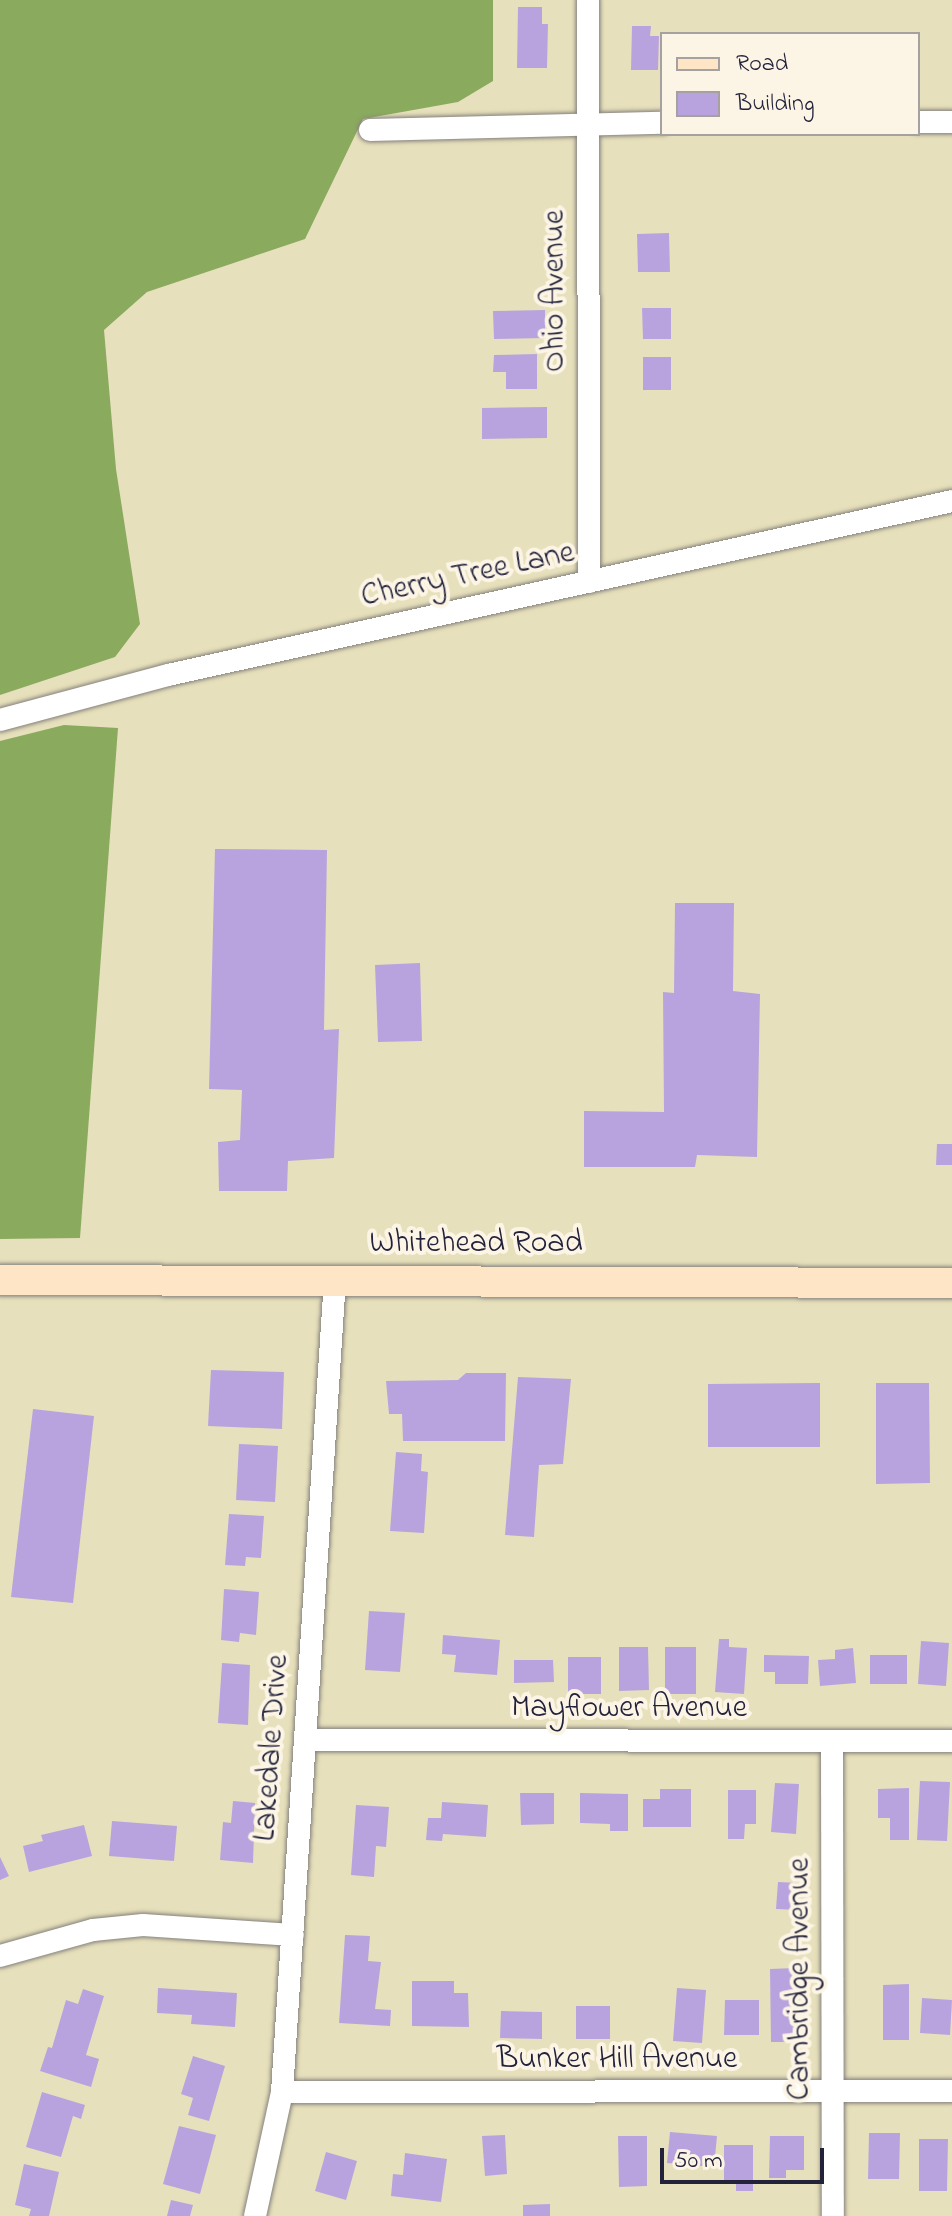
<!DOCTYPE html>
<html>
<head>
<meta charset="utf-8">
<style>
  body { margin:0 }
  #map { position:relative; width:952px; height:2216px; overflow:hidden; background:#e7e0bc; font-family:"Indie Flower",sans-serif }
  div>[style] { position:absolute }
  [style*='--x'] { left:calc(var(--x)*1px); top:calc(var(--y)*1px); width:calc(var(--w)*1px); rotate:calc(var(--a)*1deg) }
  .forest>* { inset:0; background:#8aaa5e }
  .building>* { inset:0; background:#b9a3de }
  .roads { filter:drop-shadow(0 0 2px #84817c) drop-shadow(0 0 2px #84817c) }
  .street>* { height:22px; margin:-11px; padding:0 11px; transform-origin:11px; border-radius:11px; background:#fff }
  .secondary>* { height:30px; margin:-15px; padding:0 15px; transform-origin:15px; border-radius:15px; background:#fde5c5 }
  span { translate:-50% -50%; white-space:nowrap; text-align:center; line-height:1.15; -webkit-text-stroke:8px #fcf5e5; paint-order:stroke }
  .street-label { font-size:32px; color:#22223b }
  .legend { position:absolute; left:660px; top:32px; width:260px; height:104px; box-sizing:border-box; background:#fcf5e5; border:2px solid #a5a1a1; margin:0; padding:10px 14px; list-style:none; font-size:24px; color:#22223b }
  .legend li { display:flex; align-items:center; gap:16px; height:40px }
  .legend b { width:40px; border:2px solid #a5a1a1 }
  .scale { position:absolute; left:660px; top:2148px; width:164px; height:36px; box-sizing:border-box; border:4px solid #22223b; border-top:0; padding-left:10px; font-size:24px; line-height:28px; white-space:nowrap; color:#22223b; -webkit-text-stroke:6px #fcf5e5; paint-order:stroke }
</style>
</head>
<body>
<div id="map">
  <div class="forest">
    <i style="clip-path:polygon(0 0,493px 0,493px 81px,458px 102px,363px 119px,305px 239px,147px 292px,104px 330px,116px 469px,140px 624px,115px 657px,0 695px)"></i>
    <i style="clip-path:polygon(64px 725px,118px 728px,80px 1238px,0 1239px,0 741px)"></i>
  </div>
  <div class="building">
    <i style="clip-path:polygon(518px 7px,542px 7px,542px 24px,548px 24px,547px 68px,517px 68px)"></i>
    <i style="clip-path:polygon(632px 26px,651px 26px,650px 36px,659px 36px,658px 70px,631px 70px)"></i>
    <i style="clip-path:polygon(669px 233px,670px 272px,638px 272px,637px 234px)"></i>
    <i style="clip-path:polygon(642px 308px,671px 308px,671px 339px,643px 339px)"></i>
    <i style="clip-path:polygon(545px 310px,545px 338px,494px 339px,493px 311px)"></i>
    <i style="clip-path:polygon(537px 354px,537px 389px,506px 389px,506px 372px,493px 372px,494px 355px)"></i>
    <i style="clip-path:polygon(643px 357px,671px 357px,671px 390px,643px 390px)"></i>
    <i style="clip-path:polygon(547px 407px,547px 438px,482px 439px,482px 408px)"></i>
    <i style="clip-path:polygon(215px 849px,327px 850px,324px 1030px,339px 1029px,334px 1158px,288px 1161px,287px 1191px,219px 1191px,218px 1142px,240px 1140px,242px 1090px,209px 1089px)"></i>
    <i style="clip-path:polygon(675px 903px,734px 903px,733px 991px,760px 994px,757px 1157px,697px 1155px,695px 1167px,584px 1167px,584px 1111px,664px 1112px,663px 992px,674px 993px)"></i>
    <i style="clip-path:polygon(420px 963px,422px 1041px,378px 1042px,375px 965px)"></i>
    <i style="clip-path:polygon(937px 1144px,952px 1144px,952px 1165px,936px 1165px)"></i>
    <i style="clip-path:polygon(211px 1370px,284px 1372px,282px 1429px,208px 1426px)"></i>
    <i style="clip-path:polygon(466px 1373px,506px 1373px,505px 1441px,403px 1441px,402px 1414px,389px 1414px,386px 1381px,458px 1380px)"></i>
    <i style="clip-path:polygon(518px 1377px,571px 1379px,563px 1464px,539px 1465px,534px 1537px,505px 1535px)"></i>
    <i style="clip-path:polygon(820px 1383px,820px 1447px,708px 1447px,708px 1384px)"></i>
    <i style="clip-path:polygon(876px 1383px,929px 1383px,930px 1483px,876px 1484px)"></i>
    <i style="clip-path:polygon(33px 1409px,94px 1416px,73px 1603px,11px 1597px)"></i>
    <i style="clip-path:polygon(239px 1444px,278px 1446px,275px 1502px,236px 1500px)"></i>
    <i style="clip-path:polygon(396px 1452px,422px 1454px,421px 1471px,428px 1472px,424px 1533px,390px 1531px)"></i>
    <i style="clip-path:polygon(229px 1514px,264px 1516px,261px 1558px,246px 1557px,245px 1566px,225px 1565px)"></i>
    <i style="clip-path:polygon(224px 1589px,259px 1592px,256px 1635px,240px 1633px,239px 1642px,221px 1640px)"></i>
    <i style="clip-path:polygon(369px 1611px,405px 1613px,400px 1672px,365px 1670px)"></i>
    <i style="clip-path:polygon(443px 1635px,500px 1640px,497px 1675px,454px 1672px,456px 1655px,442px 1654px)"></i>
    <i style="clip-path:polygon(719px 1639px,729px 1639px,729px 1647px,747px 1648px,744px 1694px,715px 1692px)"></i>
    <i style="clip-path:polygon(921px 1641px,949px 1643px,946px 1686px,918px 1684px)"></i>
    <i style="clip-path:polygon(619px 1647px,648px 1647px,649px 1690px,619px 1691px)"></i>
    <i style="clip-path:polygon(665px 1647px,696px 1647px,696px 1694px,665px 1694px)"></i>
    <i style="clip-path:polygon(853px 1648px,856px 1683px,820px 1686px,818px 1660px,835px 1659px,835px 1650px)"></i>
    <i style="clip-path:polygon(764px 1655px,809px 1656px,808px 1684px,775px 1684px,775px 1672px,764px 1672px)"></i>
    <i style="clip-path:polygon(870px 1655px,907px 1655px,907px 1684px,870px 1684px)"></i>
    <i style="clip-path:polygon(568px 1657px,601px 1657px,601px 1694px,568px 1694px)"></i>
    <i style="clip-path:polygon(514px 1660px,553px 1660px,554px 1682px,514px 1683px)"></i>
    <i style="clip-path:polygon(222px 1663px,250px 1665px,248px 1725px,218px 1723px)"></i>
    <i style="clip-path:polygon(920px 1781px,950px 1782px,947px 1841px,917px 1840px)"></i>
    <i style="clip-path:polygon(775px 1783px,799px 1784px,796px 1834px,771px 1832px)"></i>
    <i style="clip-path:polygon(909px 1788px,909px 1840px,890px 1840px,890px 1818px,878px 1818px,878px 1789px)"></i>
    <i style="clip-path:polygon(660px 1789px,691px 1789px,691px 1827px,643px 1827px,643px 1799px,660px 1799px)"></i>
    <i style="clip-path:polygon(728px 1790px,756px 1790px,756px 1824px,745px 1824px,744px 1839px,728px 1839px)"></i>
    <i style="clip-path:polygon(520px 1793px,554px 1793px,554px 1824px,521px 1825px)"></i>
    <i style="clip-path:polygon(580px 1793px,628px 1794px,628px 1831px,610px 1831px,610px 1824px,580px 1823px)"></i>
    <i style="clip-path:polygon(233px 1801px,255px 1803px,253px 1863px,220px 1860px,223px 1822px,231px 1823px)"></i>
    <i style="clip-path:polygon(442px 1802px,488px 1805px,486px 1837px,443px 1834px,442px 1841px,426px 1840px,428px 1818px,441px 1818px)"></i>
    <i style="clip-path:polygon(356px 1805px,389px 1807px,386px 1847px,376px 1846px,374px 1877px,351px 1875px)"></i>
    <i style="clip-path:polygon(112px 1821px,177px 1826px,174px 1861px,109px 1856px)"></i>
    <i style="clip-path:polygon(84px 1825px,92px 1856px,29px 1872px,23px 1846px,43px 1841px,41px 1835px)"></i>
    <i style="clip-path:polygon(0 1857px,9px 1876px,0 1880px)"></i>
    <i style="clip-path:polygon(778px 1882px,800px 1883px,798px 1910px,776px 1909px)"></i>
    <i style="clip-path:polygon(345px 1935px,370px 1936px,368px 1961px,381px 1962px,375px 2009px,391px 2010px,390px 2026px,339px 2023px)"></i>
    <i style="clip-path:polygon(795px 1968px,797px 2042px,771px 2042px,770px 1969px)"></i>
    <i style="clip-path:polygon(412px 1981px,454px 1981px,454px 1993px,468px 1993px,469px 2027px,412px 2026px)"></i>
    <i style="clip-path:polygon(909px 1984px,909px 2040px,883px 2040px,883px 1985px)"></i>
    <i style="clip-path:polygon(158px 1988px,237px 1993px,235px 2027px,191px 2024px,192px 2015px,157px 2013px)"></i>
    <i style="clip-path:polygon(677px 1988px,706px 1990px,702px 2043px,673px 2041px)"></i>
    <i style="clip-path:polygon(83px 1989px,104px 1996px,86px 2055px,99px 2059px,91px 2087px,40px 2071px,48px 2047px,52px 2048px,66px 2000px,78px 2004px)"></i>
    <i style="clip-path:polygon(922px 1998px,952px 2000px,950px 2035px,920px 2033px)"></i>
    <i style="clip-path:polygon(725px 2000px,759px 2000px,759px 2035px,724px 2035px)"></i>
    <i style="clip-path:polygon(576px 2006px,610px 2006px,610px 2039px,576px 2039px)"></i>
    <i style="clip-path:polygon(501px 2011px,542px 2012px,542px 2039px,500px 2038px)"></i>
    <i style="clip-path:polygon(193px 2056px,225px 2066px,209px 2121px,188px 2115px,193px 2098px,181px 2094px)"></i>
    <i style="clip-path:polygon(42px 2092px,85px 2105px,81px 2119px,73px 2116px,61px 2157px,26px 2147px)"></i>
    <i style="clip-path:polygon(179px 2126px,216px 2135px,200px 2194px,163px 2184px)"></i>
    <i style="clip-path:polygon(670px 2132px,717px 2136px,714px 2167px,667px 2163px)"></i>
    <i style="clip-path:polygon(869px 2133px,900px 2133px,899px 2179px,868px 2179px)"></i>
    <i style="clip-path:polygon(505px 2135px,507px 2174px,485px 2176px,482px 2136px)"></i>
    <i style="clip-path:polygon(618px 2136px,647px 2136px,647px 2186px,619px 2187px)"></i>
    <i style="clip-path:polygon(770px 2136px,804px 2136px,804px 2170px,786px 2170px,786px 2178px,769px 2178px)"></i>
    <i style="clip-path:polygon(919px 2139px,948px 2139px,947px 2191px,919px 2191px)"></i>
    <i style="clip-path:polygon(724px 2145px,753px 2145px,753px 2191px,736px 2191px,736px 2180px,724px 2180px)"></i>
    <i style="clip-path:polygon(326px 2152px,357px 2161px,346px 2200px,315px 2191px)"></i>
    <i style="clip-path:polygon(405px 2153px,447px 2159px,441px 2202px,391px 2196px,393px 2174px,403px 2175px)"></i>
    <i style="clip-path:polygon(24px 2164px,59px 2172px,49px 2216px,29px 2216px,31px 2209px,15px 2205px)"></i>
    <i style="clip-path:polygon(171px 2200px,193px 2205px,190px 2216px,167px 2216px)"></i>
    <i style="clip-path:polygon(550px 2204px,550px 2216px,523px 2216px,523px 2205px)"></i>
  </div>
  <div class="roads">
    <div class="street">
      <i style="--x:588;--y:0;--w:582;--a:89.9"></i>
      <i style="--x:918;--y:122;--w:34;--a:0"></i>
      <i style="--x:370;--y:130;--w:292;--a:-1.4"></i>
      <i style="--x:0;--y:720;--w:174;--a:-15"></i>
      <i style="--x:168;--y:675;--w:803;--a:-12.51"></i>
      <i style="--x:305;--y:1740;--w:647;--a:0.09"></i>
      <i style="--x:832;--y:1742;--w:474;--a:89.9"></i>
      <i style="--x:0;--y:1956;--w:97;--a:-15.6"></i>
      <i style="--x:93;--y:1930;--w:50;--a:-5.7"></i>
      <i style="--x:143;--y:1925;--w:150;--a:3.8"></i>
      <i style="--x:282;--y:2092;--w:670;--a:-0.09"></i>
      <i style="--x:255;--y:2216;--w:127;--a:-77.7"></i>
      <i style="--x:282;--y:2092;--w:814;--a:-86.27"></i>
    </div>
    <div class="secondary">
      <i style="--x:0;--y:1280;--w:952;--a:0.18"></i>
    </div>
  </div>
  <div class="street-label">
    <span style="left:556px;top:291px;rotate:-90deg">Ohio Avenue</span>
    <span style="left:468px;top:576px;rotate:-12deg">Cherry Tree Lane</span>
    <span style="left:476px;top:1244px">Whitehead Road</span>
    <span style="left:629px;top:1709px">Mayflower Avenue</span>
    <span style="left:273px;top:1748px;rotate:-86deg">Lakedale Drive</span>
    <span style="left:801px;top:1979px;rotate:-90deg">Cambridge Avenue</span>
    <span style="left:617px;top:2060px">Bunker Hill Avenue</span>
  </div>
  <ul class="legend">
  <li><b style="height:10px;background:#fde5c5"></b>Road</li>
  <li><b style="height:22px;background:#b9a3de"></b>Building</li>
  </ul>
  <div class="scale">50 m</div>
</div>
</body>
</html>
